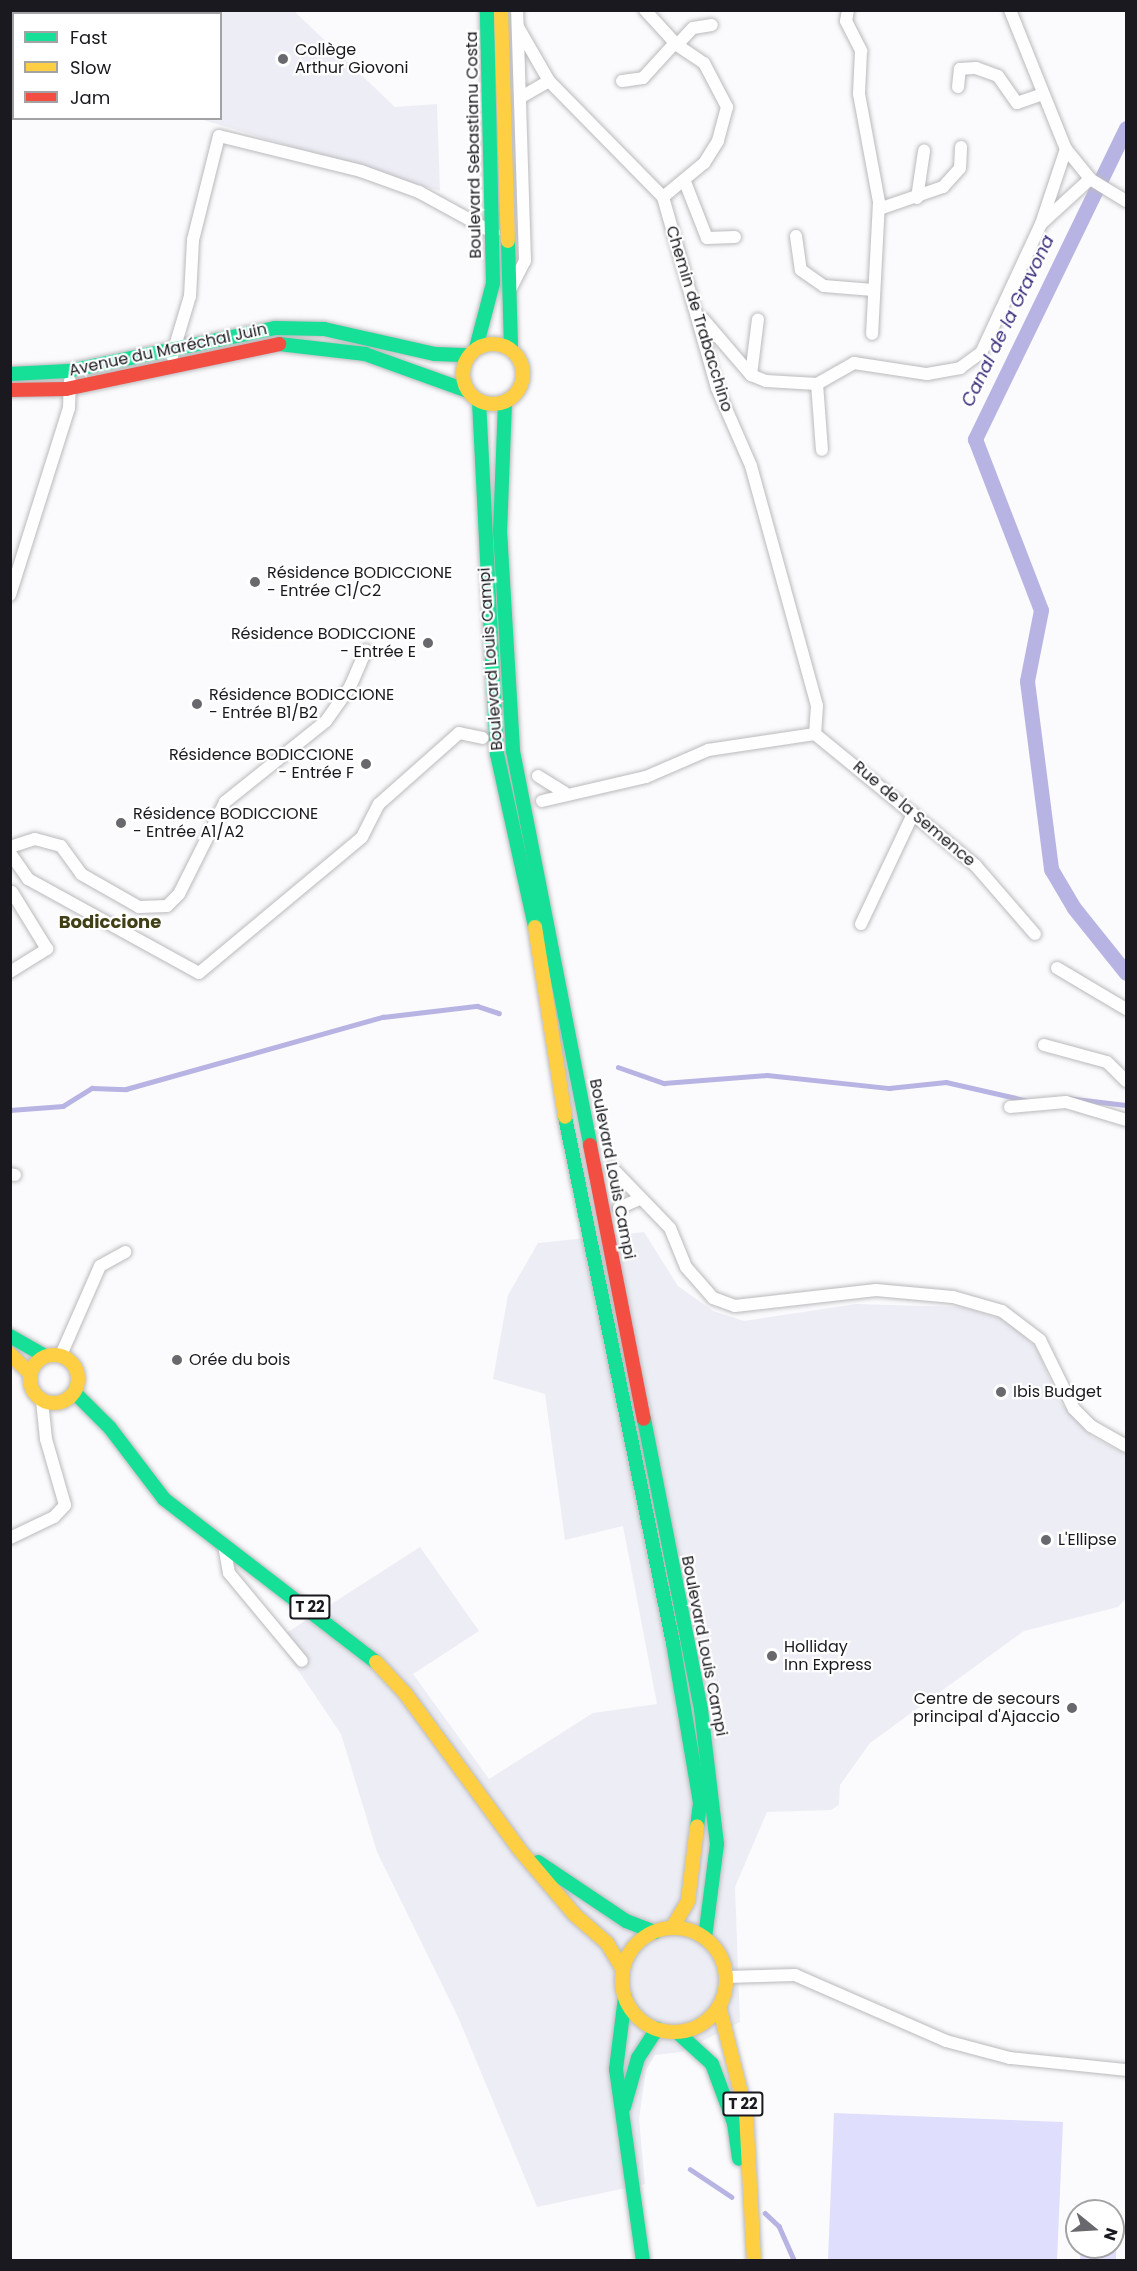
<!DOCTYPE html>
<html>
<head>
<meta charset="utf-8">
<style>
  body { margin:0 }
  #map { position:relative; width:1137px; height:2271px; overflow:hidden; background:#fbfbfd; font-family:Poppins,sans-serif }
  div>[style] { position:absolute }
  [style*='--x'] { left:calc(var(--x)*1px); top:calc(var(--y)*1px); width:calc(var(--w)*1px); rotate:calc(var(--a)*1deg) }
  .built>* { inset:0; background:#ededf5 }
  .green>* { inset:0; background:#dfdefc }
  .stream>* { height:4.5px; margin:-2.25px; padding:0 2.25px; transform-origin:2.25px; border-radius:2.25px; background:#b7b4e4 }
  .canal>* { height:15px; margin:-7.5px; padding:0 7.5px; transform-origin:7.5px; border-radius:7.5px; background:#b7b4e4 }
  .roads { filter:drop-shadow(0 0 2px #bababd) drop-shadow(0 0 2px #bababd) }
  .street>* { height:12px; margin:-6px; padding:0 6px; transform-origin:6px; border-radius:6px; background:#fefeff }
  .fast>* { height:14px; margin:-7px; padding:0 7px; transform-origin:7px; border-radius:7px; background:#16e098 }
  .slow>* { height:14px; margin:-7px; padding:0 7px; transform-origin:7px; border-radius:7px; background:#ffcf43 }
  .slow>.ring { margin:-7px; padding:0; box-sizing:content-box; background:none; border:14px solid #ffcf43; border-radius:50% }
  .jam>* { height:14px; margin:-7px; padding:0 7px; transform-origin:7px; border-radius:7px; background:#f24e42 }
  .dots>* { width:16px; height:16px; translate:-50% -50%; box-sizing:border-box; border:3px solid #fff; border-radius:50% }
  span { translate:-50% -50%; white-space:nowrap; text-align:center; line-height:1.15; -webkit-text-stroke:4.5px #fff; paint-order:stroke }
  .shield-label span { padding:2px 4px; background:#fff; border:2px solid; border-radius:4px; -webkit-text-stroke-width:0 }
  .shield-label { font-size:15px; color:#19191f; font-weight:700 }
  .poi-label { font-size:16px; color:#19191f }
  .left { translate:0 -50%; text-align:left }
  .right { translate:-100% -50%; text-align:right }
  .street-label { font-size:16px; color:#19191f }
  .water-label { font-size:18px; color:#3b2d7c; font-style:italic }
  .neighbourhood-label { font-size:18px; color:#413f16; font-weight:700 }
  .frame { position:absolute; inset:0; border:12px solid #19191f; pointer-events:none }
  .legend { position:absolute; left:12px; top:12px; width:210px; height:108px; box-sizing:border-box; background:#fff; border:2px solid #a3a3a5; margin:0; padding:8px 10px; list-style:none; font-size:18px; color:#19191f }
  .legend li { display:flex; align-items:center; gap:12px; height:30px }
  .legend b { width:30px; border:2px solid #a3a3a5 }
  .north { position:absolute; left:1065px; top:2199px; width:60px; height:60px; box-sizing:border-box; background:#fff; border:2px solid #a3a3a5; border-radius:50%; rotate:108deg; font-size:16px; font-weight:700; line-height:24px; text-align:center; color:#19191f }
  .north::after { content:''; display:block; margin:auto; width:21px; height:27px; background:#68686d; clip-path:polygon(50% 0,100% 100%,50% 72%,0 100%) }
</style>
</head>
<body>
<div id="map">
  <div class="built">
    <i style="clip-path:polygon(96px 11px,294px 11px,395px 107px,437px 104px,440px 191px,200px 119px,220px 118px,220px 14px)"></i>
    <i style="clip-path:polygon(644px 1232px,678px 1286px,713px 1311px,744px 1321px,856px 1304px,962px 1307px,1010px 1321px,1037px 1349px,1058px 1400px,1092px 1437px,1126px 1454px,1126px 1598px,1118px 1607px,1024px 1631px,870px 1743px,840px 1785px,839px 1805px,831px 1810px,767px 1812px,735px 1887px,740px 2022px,681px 2052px,655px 2055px,646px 2070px,639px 2119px,645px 2184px,537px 2207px,458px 2017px,377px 1852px,341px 1734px,277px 1639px,420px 1547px,479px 1631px,413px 1674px,489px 1779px,593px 1713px,657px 1704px,623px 1526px,565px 1540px,545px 1394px,493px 1379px,508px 1295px,538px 1243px)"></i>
  </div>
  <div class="green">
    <i style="clip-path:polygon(834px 2113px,1063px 2122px,1057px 2260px,828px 2260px)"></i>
    <i style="clip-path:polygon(1082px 2209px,1117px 2210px,1116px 2260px,1080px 2260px,1081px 2247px,1113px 2247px,1113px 2211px)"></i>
  </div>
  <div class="stream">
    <i style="--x:618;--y:1067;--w:49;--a:19.2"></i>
    <i style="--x:664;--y:1083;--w:103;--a:-4.4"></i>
    <i style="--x:767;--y:1075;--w:123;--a:6.1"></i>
    <i style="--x:889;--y:1088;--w:57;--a:-6"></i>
    <i style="--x:946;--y:1082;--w:85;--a:12.9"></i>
    <i style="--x:1067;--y:1098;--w:59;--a:6.8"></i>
    <i style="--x:10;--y:1110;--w:53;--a:-4.3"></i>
    <i style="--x:63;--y:1106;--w:34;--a:-32"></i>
    <i style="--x:92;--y:1088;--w:34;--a:2"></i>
    <i style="--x:126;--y:1089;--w:267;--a:-15.7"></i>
    <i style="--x:383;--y:1017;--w:95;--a:-6.7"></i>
    <i style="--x:477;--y:1006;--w:23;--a:18"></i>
    <i style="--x:690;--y:2169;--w:50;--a:33.7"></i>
    <i style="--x:765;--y:2213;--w:19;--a:43"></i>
    <i style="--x:779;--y:2226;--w:37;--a:66"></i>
  </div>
  <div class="canal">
    <i style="--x:1126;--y:128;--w:346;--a:115.9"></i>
    <i style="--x:975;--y:439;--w:183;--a:68.9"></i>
    <i style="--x:1041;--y:610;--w:72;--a:101.2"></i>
    <i style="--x:1027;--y:681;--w:190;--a:82.7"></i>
    <i style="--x:1051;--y:869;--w:45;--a:59.5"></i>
    <i style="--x:1074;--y:908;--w:83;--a:51.3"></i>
  </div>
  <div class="roads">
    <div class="street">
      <i style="--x:645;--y:10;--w:47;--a:47.6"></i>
      <i style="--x:677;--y:45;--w:32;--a:34"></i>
      <i style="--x:704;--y:63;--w:50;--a:62.4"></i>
      <i style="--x:727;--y:107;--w:35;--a:105"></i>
      <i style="--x:718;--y:141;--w:26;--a:122"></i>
      <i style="--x:704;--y:163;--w:53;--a:140.3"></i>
      <i style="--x:848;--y:10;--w:11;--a:100"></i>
      <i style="--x:846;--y:21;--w:34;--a:63"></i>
      <i style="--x:861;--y:51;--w:43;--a:92.7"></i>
      <i style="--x:859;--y:94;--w:110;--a:79.5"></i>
      <i style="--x:879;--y:202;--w:132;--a:93"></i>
      <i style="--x:1010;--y:10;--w:150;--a:68.1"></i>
      <i style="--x:1066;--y:149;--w:38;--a:51"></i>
      <i style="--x:1090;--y:179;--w:42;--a:31.4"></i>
      <i style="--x:518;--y:27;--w:62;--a:60.1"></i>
      <i style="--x:549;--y:81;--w:163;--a:45.5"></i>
      <i style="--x:663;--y:197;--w:198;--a:74.2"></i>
      <i style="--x:717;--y:388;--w:85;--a:66.4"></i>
      <i style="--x:751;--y:466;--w:249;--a:74.6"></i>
      <i style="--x:817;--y:706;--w:28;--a:94"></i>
      <i style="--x:677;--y:45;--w:23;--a:-47"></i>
      <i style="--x:693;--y:28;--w:19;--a:-9"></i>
      <i style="--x:622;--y:81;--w:21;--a:-8"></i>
      <i style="--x:643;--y:78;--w:47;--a:-47.6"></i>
      <i style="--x:958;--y:87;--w:18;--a:-84"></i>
      <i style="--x:960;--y:69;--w:16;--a:-4"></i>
      <i style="--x:976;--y:68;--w:23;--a:20"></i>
      <i style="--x:998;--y:76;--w:33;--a:55"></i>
      <i style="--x:1017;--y:103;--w:24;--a:-19"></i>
      <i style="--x:523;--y:96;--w:30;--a:-30"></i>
      <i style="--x:685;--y:182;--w:60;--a:68.6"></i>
      <i style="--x:707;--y:238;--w:28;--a:-2"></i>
      <i style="--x:917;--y:198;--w:48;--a:-81.5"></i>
      <i style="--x:879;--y:209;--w:68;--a:-19"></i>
      <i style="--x:943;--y:187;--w:25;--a:-48"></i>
      <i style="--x:960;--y:168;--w:21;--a:-87"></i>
      <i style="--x:1043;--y:222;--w:64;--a:-42.5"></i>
      <i style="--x:796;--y:236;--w:34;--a:82"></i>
      <i style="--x:801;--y:270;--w:28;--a:35"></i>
      <i style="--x:824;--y:286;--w:49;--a:4.7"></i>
      <i style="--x:511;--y:288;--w:30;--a:-63"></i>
      <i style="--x:525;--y:261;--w:251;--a:-91.8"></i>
      <i style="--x:703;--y:319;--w:74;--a:49.4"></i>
      <i style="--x:751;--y:375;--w:16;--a:22"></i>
      <i style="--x:766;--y:381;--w:51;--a:3.4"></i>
      <i style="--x:817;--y:384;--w:43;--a:-29.6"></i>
      <i style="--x:854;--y:363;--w:74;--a:8.6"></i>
      <i style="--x:927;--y:374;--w:34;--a:-10"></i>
      <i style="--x:960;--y:368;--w:26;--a:-36"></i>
      <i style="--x:981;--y:353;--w:142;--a:-65.1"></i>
      <i style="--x:1041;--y:224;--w:79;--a:-71.6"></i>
      <i style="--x:172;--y:356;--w:63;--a:-73.3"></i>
      <i style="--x:190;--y:296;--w:56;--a:-86.9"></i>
      <i style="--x:193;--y:240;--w:107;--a:-76"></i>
      <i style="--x:219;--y:136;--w:146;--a:13.8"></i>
      <i style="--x:361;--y:171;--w:62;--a:19.9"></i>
      <i style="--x:419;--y:192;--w:85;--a:28.7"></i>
      <i style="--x:751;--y:375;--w:56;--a:-82.9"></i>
      <i style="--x:817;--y:384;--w:66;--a:85.7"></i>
      <i style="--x:10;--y:595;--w:196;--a:-72.5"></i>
      <i style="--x:69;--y:408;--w:27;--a:-88"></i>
      <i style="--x:538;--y:776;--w:31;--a:32"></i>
      <i style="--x:542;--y:801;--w:107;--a:-13"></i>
      <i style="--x:646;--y:777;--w:68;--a:-23.5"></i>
      <i style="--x:708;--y:750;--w:108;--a:-8.5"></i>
      <i style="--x:815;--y:734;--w:208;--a:39.3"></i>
      <i style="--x:976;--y:866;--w:90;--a:49.1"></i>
      <i style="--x:10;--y:847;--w:26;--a:-18"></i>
      <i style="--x:35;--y:839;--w:27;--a:15"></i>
      <i style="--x:61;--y:846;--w:34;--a:54"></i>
      <i style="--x:81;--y:874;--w:67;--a:29.6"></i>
      <i style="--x:139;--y:907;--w:28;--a:-2"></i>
      <i style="--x:167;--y:906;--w:17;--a:-45"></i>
      <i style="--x:179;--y:894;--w:103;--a:-63.4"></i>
      <i style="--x:225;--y:802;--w:129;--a:-38.7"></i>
      <i style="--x:326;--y:721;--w:42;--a:-54.8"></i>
      <i style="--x:350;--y:687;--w:40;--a:-66.6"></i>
      <i style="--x:10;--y:853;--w:32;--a:55"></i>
      <i style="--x:28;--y:879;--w:195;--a:28.8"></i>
      <i style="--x:199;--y:973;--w:212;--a:-39.8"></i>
      <i style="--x:362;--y:837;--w:37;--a:-63"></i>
      <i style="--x:379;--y:804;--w:107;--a:-41.6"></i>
      <i style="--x:459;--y:733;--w:24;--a:12"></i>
      <i style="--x:861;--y:924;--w:122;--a:-64.7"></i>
      <i style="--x:1057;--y:968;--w:80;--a:30.7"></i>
      <i style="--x:10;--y:972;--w:44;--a:-31.9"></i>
      <i style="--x:47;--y:949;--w:67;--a:-121.6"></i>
      <i style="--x:1044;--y:1045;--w:65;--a:15.1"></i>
      <i style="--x:1107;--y:1062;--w:27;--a:45"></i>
      <i style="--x:1010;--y:1107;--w:56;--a:-5.1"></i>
      <i style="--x:1066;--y:1102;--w:63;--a:16.7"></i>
      <i style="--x:612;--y:1168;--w:83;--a:46"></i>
      <i style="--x:670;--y:1228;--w:42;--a:67.7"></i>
      <i style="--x:686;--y:1267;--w:41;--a:48.9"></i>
      <i style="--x:713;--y:1298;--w:23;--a:20"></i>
      <i style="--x:735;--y:1306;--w:142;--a:-6.5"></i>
      <i style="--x:876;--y:1290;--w:77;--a:5.2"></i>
      <i style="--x:953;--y:1297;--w:51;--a:15.9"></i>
      <i style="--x:1002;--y:1311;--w:48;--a:37.3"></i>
      <i style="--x:1040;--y:1340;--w:77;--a:63.8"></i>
      <i style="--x:1074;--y:1409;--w:24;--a:45"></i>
      <i style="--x:1091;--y:1426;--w:40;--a:29.7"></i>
      <i style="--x:10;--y:1174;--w:5;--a:11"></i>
      <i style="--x:619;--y:1208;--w:24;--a:-24"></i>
      <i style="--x:61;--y:1355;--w:97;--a:-66.3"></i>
      <i style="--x:100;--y:1266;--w:29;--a:-29"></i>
      <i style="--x:10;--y:1538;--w:49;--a:-25.5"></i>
      <i style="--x:54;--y:1517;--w:16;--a:-47"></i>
      <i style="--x:65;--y:1505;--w:69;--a:-106.1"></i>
      <i style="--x:46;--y:1439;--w:39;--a:-96"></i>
      <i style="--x:224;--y:1545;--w:28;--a:80"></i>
      <i style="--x:229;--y:1573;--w:114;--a:50.3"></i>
      <i style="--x:726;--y:1977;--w:69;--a:-1.7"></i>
      <i style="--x:795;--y:1975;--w:165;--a:23.6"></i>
      <i style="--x:946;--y:2041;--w:66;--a:14.9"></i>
      <i style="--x:1010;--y:2058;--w:117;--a:5.9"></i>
    </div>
    <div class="fast">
      <i style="--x:508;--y:241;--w:107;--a:88.4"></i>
      <i style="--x:279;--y:344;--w:87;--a:6.6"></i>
      <i style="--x:365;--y:354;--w:109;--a:19.8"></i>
      <i style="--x:476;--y:348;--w:67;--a:-75.3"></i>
      <i style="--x:493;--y:283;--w:273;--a:-91.3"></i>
      <i style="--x:10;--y:374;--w:58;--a:-3"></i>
      <i style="--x:68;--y:371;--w:211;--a:-11.7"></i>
      <i style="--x:275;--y:328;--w:49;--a:1.2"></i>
      <i style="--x:324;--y:329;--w:114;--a:12.7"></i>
      <i style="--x:435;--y:354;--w:34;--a:2"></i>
      <i style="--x:479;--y:401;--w:353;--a:87.1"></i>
      <i style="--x:497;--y:754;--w:177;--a:77.6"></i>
      <i style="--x:505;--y:402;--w:129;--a:92.2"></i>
      <i style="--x:500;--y:531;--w:220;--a:86.6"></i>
      <i style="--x:513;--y:751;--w:401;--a:78.9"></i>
      <i style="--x:565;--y:1117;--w:537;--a:78.4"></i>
      <i style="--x:673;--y:1643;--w:162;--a:80.4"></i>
      <i style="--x:700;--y:1803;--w:24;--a:97"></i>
      <i style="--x:10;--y:1336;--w:40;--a:29.7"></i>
      <i style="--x:74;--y:1392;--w:51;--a:45"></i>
      <i style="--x:110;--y:1428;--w:89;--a:52.7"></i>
      <i style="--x:164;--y:1499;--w:267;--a:37.6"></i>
      <i style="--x:644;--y:1419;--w:297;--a:78.9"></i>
      <i style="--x:701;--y:1710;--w:135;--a:83.2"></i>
      <i style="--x:717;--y:1844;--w:95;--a:97.3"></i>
      <i style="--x:538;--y:1862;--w:106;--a:33.8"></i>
      <i style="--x:626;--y:1921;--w:31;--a:21"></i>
      <i style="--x:625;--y:1997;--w:73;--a:97.1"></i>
      <i style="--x:616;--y:2069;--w:193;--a:82"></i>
      <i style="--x:677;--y:2032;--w:47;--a:42.4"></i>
      <i style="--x:712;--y:2064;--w:63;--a:69.6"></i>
      <i style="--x:734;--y:2123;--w:36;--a:82"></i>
      <i style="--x:624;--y:2107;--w:51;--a:-74.1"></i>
      <i style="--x:638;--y:2058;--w:35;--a:-57"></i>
    </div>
    <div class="slow">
      <i style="--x:501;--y:10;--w:231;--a:88.3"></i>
      <i class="ring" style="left:463px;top:344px;width:46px;height:46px"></i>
      <i style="--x:535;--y:927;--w:192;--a:81"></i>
      <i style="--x:10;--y:1354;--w:28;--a:44"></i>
      <i class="ring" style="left:30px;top:1355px;width:34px;height:34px"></i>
      <i style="--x:376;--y:1662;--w:42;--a:46.9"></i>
      <i style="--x:405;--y:1693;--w:193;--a:53.8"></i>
      <i style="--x:519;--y:1849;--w:87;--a:49.7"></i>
      <i style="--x:575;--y:1915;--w:43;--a:41.2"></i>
      <i style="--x:607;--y:1943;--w:31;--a:59"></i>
      <i style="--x:672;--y:1928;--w:31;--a:-59"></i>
      <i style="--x:688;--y:1901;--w:75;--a:-83.1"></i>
      <i class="ring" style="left:622px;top:1928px;width:90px;height:90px"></i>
      <i style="--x:719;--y:2006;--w:110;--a:75.8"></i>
      <i style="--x:746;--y:2113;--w:147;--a:86.9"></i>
    </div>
    <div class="jam">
      <i style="--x:10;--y:390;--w:56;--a:-1"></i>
      <i style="--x:66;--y:389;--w:218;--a:-11.9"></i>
      <i style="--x:590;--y:1145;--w:279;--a:78.9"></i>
    </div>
  </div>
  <div class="dots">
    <i style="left:283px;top:59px;background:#68686d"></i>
    <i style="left:255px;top:582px;background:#68686d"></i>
    <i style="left:428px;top:643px;background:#68686d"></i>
    <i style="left:197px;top:704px;background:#68686d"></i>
    <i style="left:366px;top:764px;background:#68686d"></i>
    <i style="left:121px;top:823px;background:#68686d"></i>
    <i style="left:177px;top:1360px;background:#68686d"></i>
    <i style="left:1001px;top:1392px;background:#68686d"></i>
    <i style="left:1046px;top:1540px;background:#68686d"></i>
    <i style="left:772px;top:1656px;background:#68686d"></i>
    <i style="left:1072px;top:1708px;background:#68686d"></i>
  </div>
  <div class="shield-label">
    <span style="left:310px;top:1607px">T 22</span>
    <span style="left:743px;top:2104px">T 22</span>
  </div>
  <div class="poi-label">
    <span class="left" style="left:295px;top:59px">Collège<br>Arthur Giovoni</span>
    <span class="left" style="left:267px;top:582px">Résidence BODICCIONE<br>- Entrée C1/C2</span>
    <span class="right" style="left:416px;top:643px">Résidence BODICCIONE<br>- Entrée E</span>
    <span class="left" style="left:209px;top:704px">Résidence BODICCIONE<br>- Entrée B1/B2</span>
    <span class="right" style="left:354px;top:764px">Résidence BODICCIONE<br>- Entrée F</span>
    <span class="left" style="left:133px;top:823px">Résidence BODICCIONE<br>- Entrée A1/A2</span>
    <span class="left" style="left:189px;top:1360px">Orée du bois</span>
    <span class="left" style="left:1013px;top:1392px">Ibis Budget</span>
    <span class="left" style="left:1058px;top:1540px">L'Ellipse</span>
    <span class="left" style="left:784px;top:1656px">Holliday<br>Inn Express</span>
    <span class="right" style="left:1060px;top:1708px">Centre de secours<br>principal d'Ajaccio</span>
  </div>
  <div class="street-label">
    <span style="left:474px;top:145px;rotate:-91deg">Boulevard Sebastianu Costa</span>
    <span style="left:699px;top:319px;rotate:73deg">Chemin de Trabacchino</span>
    <span style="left:168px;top:350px;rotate:-12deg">Avenue du Maréchal Juin</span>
    <span style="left:491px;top:659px;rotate:-94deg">Boulevard Louis Campi</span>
    <span style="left:914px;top:814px;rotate:40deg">Rue de la Semence</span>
    <span style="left:612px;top:1169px;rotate:79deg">Boulevard Louis Campi</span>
    <span style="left:704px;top:1646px;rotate:79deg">Boulevard Louis Campi</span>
  </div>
  <div class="water-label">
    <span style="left:1008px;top:321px;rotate:-64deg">Canal de la Gravona</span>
  </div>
  <div class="neighbourhood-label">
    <span style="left:110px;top:922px">Bodiccione</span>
  </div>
  <div class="frame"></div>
  <ul class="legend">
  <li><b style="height:8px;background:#16e098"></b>Fast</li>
  <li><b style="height:8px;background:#ffcf43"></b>Slow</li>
  <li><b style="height:8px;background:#f24e42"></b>Jam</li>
  </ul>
  <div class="north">N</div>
</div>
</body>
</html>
